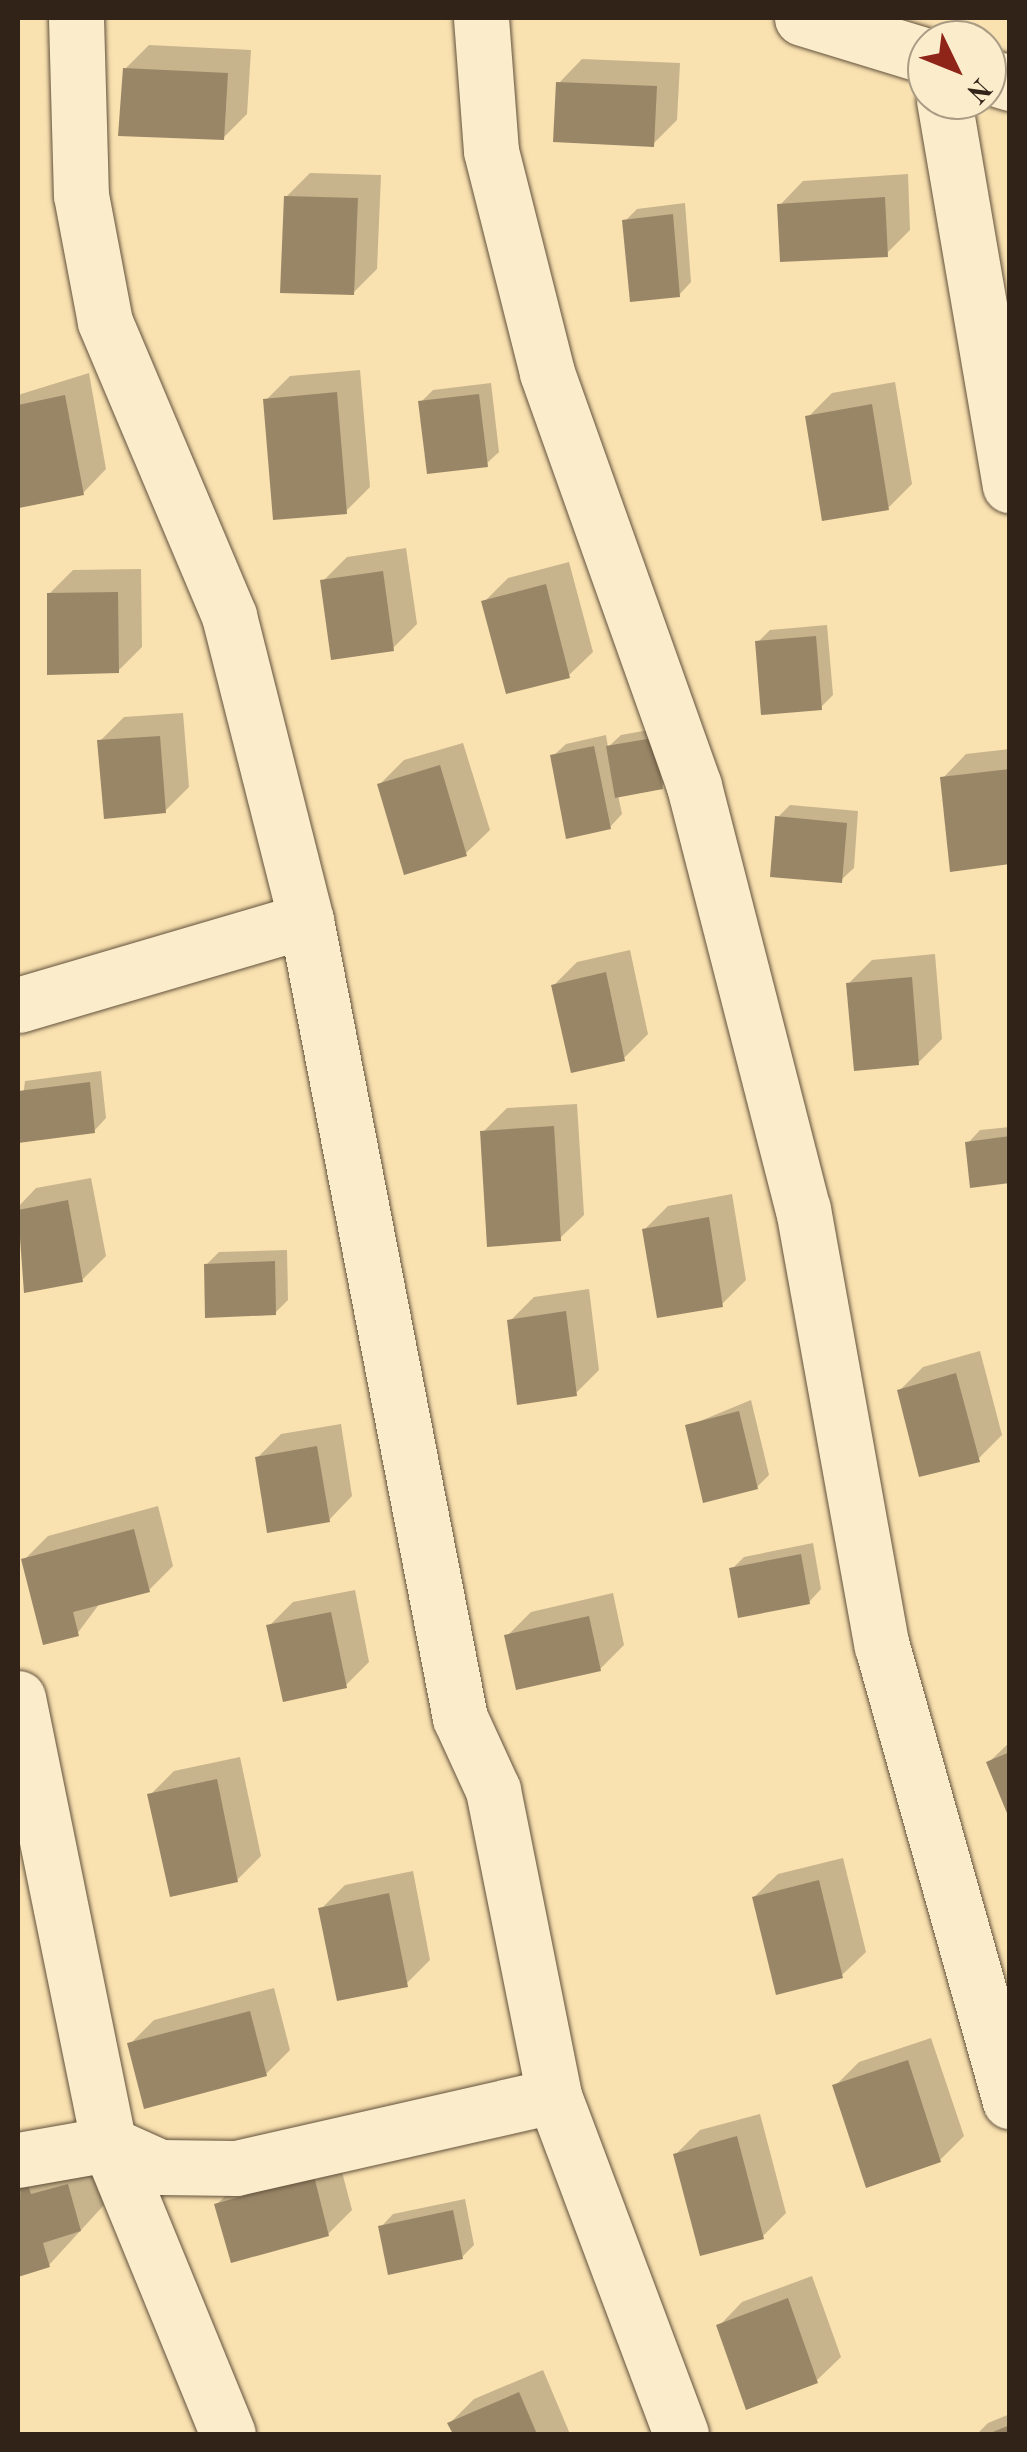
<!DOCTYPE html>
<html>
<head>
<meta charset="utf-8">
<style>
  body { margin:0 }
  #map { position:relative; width:1027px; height:2452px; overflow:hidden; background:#f9e1b0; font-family:"Old Standard TT",serif }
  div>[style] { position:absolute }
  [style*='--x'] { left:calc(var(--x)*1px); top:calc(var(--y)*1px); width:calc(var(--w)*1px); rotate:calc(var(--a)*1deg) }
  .shadow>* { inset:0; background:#0003 }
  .building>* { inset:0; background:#998667 }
  .roads { filter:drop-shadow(0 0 2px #63523d) drop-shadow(0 0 2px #63523d) }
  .street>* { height:55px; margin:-27.5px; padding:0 27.5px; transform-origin:27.5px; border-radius:27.5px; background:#fbeccc }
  span { translate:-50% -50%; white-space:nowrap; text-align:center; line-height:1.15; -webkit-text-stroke:8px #fbeccc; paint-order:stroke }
  .frame { position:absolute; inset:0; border:20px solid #312317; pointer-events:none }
  .north { position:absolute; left:907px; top:20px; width:100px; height:100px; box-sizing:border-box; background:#fbeccc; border:2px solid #aa9c84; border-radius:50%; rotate:133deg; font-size:28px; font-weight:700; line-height:40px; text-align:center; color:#312317 }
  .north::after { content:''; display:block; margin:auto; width:35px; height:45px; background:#8f2418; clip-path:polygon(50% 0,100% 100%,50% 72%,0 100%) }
</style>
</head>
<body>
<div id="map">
  <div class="shadow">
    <i style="clip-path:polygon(149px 45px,251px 50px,247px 114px,223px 138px,125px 69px)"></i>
    <i style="clip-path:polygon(582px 59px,680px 63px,677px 120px,653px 144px,559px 83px)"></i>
    <i style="clip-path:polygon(310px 173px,381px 175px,377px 269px,353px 293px,286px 197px)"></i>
    <i style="clip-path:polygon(908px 174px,910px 230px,886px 254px,780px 205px,803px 181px)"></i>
    <i style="clip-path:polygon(685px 203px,691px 282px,679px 295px,625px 221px,637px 209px)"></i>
    <i style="clip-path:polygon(360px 370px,370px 487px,346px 511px,266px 400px,290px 376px)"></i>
    <i style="clip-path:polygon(89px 373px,106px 469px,83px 493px,21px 505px,18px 395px)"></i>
    <i style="clip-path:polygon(895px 382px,912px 484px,888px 508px,808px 417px,832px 393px)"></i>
    <i style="clip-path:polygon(491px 383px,499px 452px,486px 464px,421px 402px,433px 390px)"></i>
    <i style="clip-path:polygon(406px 548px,417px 624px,393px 648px,323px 581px,347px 557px)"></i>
    <i style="clip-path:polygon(569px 562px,593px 652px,569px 675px,484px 602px,508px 578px)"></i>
    <i style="clip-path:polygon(141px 569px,142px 647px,118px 671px,49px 594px,73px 570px)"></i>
    <i style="clip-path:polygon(827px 625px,833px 695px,821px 707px,758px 642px,770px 630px)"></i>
    <i style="clip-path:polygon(183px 713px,189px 787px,165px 811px,100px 741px,124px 717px)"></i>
    <i style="clip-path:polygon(665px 727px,674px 775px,661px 787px,618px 795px,622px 814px,610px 827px,553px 756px,566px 744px,606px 735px,608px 747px,621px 735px)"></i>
    <i style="clip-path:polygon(463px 743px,490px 830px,466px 853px,380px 784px,404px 760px)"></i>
    <i style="clip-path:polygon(1010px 749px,1010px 862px,943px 778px,966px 754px)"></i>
    <i style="clip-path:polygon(790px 805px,858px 811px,854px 868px,841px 880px,778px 817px)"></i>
    <i style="clip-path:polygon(630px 950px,648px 1034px,624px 1058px,553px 986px,577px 962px)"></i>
    <i style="clip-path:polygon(935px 954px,942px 1039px,918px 1063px,848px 984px,872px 960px)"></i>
    <i style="clip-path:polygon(101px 1071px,106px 1118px,94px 1131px,18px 1140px,25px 1081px)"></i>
    <i style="clip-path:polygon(577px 1104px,584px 1215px,560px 1238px,483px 1132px,507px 1108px)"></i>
    <i style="clip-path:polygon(1010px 1127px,1010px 1181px,968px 1143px,980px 1130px)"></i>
    <i style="clip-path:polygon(91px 1178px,106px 1256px,82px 1280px,26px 1290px,18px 1207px,36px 1188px)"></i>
    <i style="clip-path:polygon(732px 1194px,746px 1280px,722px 1304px,644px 1230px,668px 1206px)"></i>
    <i style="clip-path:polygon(287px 1250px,288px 1300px,275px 1313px,206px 1265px,219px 1252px)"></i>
    <i style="clip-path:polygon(589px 1289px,599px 1370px,575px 1394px,510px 1321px,534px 1297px)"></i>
    <i style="clip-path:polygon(980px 1351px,1002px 1435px,978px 1459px,899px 1391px,923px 1367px)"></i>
    <i style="clip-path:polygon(751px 1400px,769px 1475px,757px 1487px,688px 1426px)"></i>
    <i style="clip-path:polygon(341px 1424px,352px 1496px,329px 1520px,257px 1458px,281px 1434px)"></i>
    <i style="clip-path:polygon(158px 1506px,173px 1566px,149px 1590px,100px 1603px,77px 1634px,24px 1560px,48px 1536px)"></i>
    <i style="clip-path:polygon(813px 1543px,821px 1589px,809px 1602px,732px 1569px,744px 1557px)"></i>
    <i style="clip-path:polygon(355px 1590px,369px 1662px,345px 1686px,269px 1626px,293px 1602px)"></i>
    <i style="clip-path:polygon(613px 1593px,624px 1645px,600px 1669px,507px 1636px,531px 1612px)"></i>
    <i style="clip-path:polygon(1010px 1742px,1010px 1812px,989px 1762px)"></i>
    <i style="clip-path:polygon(240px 1757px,261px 1856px,237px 1880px,150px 1795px,174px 1771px)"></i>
    <i style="clip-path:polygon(843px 1858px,866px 1952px,842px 1975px,754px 1897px,778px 1874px)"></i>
    <i style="clip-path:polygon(413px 1871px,430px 1960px,406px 1984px,321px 1909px,345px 1885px)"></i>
    <i style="clip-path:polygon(274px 1988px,290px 2050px,266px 2074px,130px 2044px,154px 2020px)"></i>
    <i style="clip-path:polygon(931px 2038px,964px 2136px,940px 2160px,835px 2086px,859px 2062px)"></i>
    <i style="clip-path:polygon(760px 2114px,786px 2213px,762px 2237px,676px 2154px,700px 2130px)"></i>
    <i style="clip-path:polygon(18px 2151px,92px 2162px,104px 2205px,49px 2265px,18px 2275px)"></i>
    <i style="clip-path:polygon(337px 2153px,352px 2210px,328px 2234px,217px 2204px,241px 2181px)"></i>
    <i style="clip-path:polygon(465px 2199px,474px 2245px,462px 2257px,381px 2227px,393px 2214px)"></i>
    <i style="clip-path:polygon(812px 2276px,841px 2357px,817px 2380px,719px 2326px,742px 2302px)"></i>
    <i style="clip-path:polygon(543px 2370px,570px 2434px,455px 2434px,450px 2423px,474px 2399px)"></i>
    <i style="clip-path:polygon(1010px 2414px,1010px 2434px,977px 2434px,988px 2423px)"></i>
  </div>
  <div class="building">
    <i style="clip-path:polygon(123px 68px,228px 73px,224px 140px,118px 136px)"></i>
    <i style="clip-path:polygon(556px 82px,657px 86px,654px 147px,553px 142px)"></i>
    <i style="clip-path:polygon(284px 196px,358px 198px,354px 295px,280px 293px)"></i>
    <i style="clip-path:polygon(885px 197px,888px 257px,780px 262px,777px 204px)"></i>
    <i style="clip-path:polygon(673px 214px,680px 297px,630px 302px,622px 220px)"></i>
    <i style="clip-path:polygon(337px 392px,347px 514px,273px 520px,263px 399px)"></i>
    <i style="clip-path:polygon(479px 394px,488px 467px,427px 474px,418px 401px)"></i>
    <i style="clip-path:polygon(65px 395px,84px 495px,19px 508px,18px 405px)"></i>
    <i style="clip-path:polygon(872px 404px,889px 510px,822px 521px,805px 416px)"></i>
    <i style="clip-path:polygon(383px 571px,394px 651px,331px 660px,320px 580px)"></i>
    <i style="clip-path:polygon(546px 584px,570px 678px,506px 694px,481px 601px)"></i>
    <i style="clip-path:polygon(118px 592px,119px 673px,47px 675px,47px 593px)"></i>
    <i style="clip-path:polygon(816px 636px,822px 710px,761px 715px,755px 641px)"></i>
    <i style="clip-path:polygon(160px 736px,166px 813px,104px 819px,97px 740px)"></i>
    <i style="clip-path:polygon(653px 738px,663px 789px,615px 798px,606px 746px)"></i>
    <i style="clip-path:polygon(594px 746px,611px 829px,566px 839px,550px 755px)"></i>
    <i style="clip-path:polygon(440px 765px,467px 856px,404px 875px,377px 784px)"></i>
    <i style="clip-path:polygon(1010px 769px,1010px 864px,950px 872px,940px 777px)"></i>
    <i style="clip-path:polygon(775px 816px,847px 823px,842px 883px,770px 877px)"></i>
    <i style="clip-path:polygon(606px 972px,625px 1061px,571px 1073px,551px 985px)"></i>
    <i style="clip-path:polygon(912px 977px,919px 1065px,854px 1071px,846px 983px)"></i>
    <i style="clip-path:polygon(90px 1082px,95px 1133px,18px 1143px,18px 1091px)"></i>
    <i style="clip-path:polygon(554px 1126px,561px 1241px,487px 1247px,480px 1131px)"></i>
    <i style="clip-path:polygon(1010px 1136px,1010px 1183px,970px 1188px,965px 1142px)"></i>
    <i style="clip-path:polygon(68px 1200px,83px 1282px,24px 1293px,18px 1210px)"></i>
    <i style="clip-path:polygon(709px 1217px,723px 1307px,657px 1318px,642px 1229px)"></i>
    <i style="clip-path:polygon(275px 1261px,276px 1315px,205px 1318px,204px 1264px)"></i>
    <i style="clip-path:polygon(566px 1311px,577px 1396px,517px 1405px,507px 1320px)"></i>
    <i style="clip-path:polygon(956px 1373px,980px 1462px,919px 1477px,897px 1390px)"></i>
    <i style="clip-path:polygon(739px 1411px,758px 1489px,703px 1503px,685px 1425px)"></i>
    <i style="clip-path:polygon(317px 1446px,330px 1522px,267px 1533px,255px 1457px)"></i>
    <i style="clip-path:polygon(134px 1529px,150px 1592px,73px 1612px,79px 1636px,43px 1645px,21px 1559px)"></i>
    <i style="clip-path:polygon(801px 1554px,810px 1604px,738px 1618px,729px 1568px)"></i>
    <i style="clip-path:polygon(331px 1612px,347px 1688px,283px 1702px,266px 1625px)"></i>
    <i style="clip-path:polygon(589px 1616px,601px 1671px,516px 1690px,504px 1635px)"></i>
    <i style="clip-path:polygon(1010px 1752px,1010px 1818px,1009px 1818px,986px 1762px)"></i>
    <i style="clip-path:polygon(217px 1779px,238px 1882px,170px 1897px,147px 1794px)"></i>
    <i style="clip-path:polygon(819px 1880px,843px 1978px,776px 1995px,752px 1897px)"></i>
    <i style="clip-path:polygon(389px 1893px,408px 1987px,337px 2001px,318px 1908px)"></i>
    <i style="clip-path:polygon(250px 2011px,267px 2076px,144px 2109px,127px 2043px)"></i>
    <i style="clip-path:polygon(908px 2060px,941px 2162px,866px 2188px,832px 2085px)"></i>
    <i style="clip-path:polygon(737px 2136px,764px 2239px,700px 2256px,673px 2154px)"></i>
    <i style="clip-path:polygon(21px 2165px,31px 2194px,68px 2184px,81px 2231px,43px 2243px,50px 2267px,18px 2277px)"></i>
    <i style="clip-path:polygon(314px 2176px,329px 2236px,231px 2263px,214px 2204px)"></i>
    <i style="clip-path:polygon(453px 2210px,463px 2259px,388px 2275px,378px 2226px)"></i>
    <i style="clip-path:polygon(788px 2298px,818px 2383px,746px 2410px,716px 2325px)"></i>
    <i style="clip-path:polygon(519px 2392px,537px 2434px,453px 2434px,447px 2423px)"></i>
    <i style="clip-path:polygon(1010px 2425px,1010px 2434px,988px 2434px)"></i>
  </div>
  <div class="roads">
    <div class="street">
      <i style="--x:76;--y:18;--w:177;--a:88.4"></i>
      <i style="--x:81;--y:195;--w:129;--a:79.3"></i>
      <i style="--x:105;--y:322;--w:319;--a:67.1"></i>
      <i style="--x:229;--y:616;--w:314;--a:75.8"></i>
      <i style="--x:306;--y:920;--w:813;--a:79.08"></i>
      <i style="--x:460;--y:1718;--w:79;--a:65.4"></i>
      <i style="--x:493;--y:1790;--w:312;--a:78.7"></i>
      <i style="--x:554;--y:2096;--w:361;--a:69.4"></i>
      <i style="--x:481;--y:18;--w:133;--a:85.7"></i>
      <i style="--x:491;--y:151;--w:229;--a:75.8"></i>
      <i style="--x:547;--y:373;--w:438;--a:70.4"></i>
      <i style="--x:694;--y:786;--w:437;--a:75.6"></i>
      <i style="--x:803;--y:1209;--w:444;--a:79.8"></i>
      <i style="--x:882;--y:1646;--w:473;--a:74.3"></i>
      <i style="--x:802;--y:18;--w:131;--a:16.9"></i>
      <i style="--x:987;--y:76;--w:24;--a:17"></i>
      <i style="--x:944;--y:100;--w:391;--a:80.3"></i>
      <i style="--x:18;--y:1005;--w:300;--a:-16.4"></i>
      <i style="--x:18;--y:1698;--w:455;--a:78.5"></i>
      <i style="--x:109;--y:2144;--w:313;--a:67.7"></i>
      <i style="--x:18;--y:2160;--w:92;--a:-10"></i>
      <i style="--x:109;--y:2144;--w:56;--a:24.3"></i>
      <i style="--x:160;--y:2167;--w:76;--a:0.8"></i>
      <i style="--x:236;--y:2168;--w:326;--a:-12.8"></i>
    </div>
  </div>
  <div class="frame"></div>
  <div class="north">N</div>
</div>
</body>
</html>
